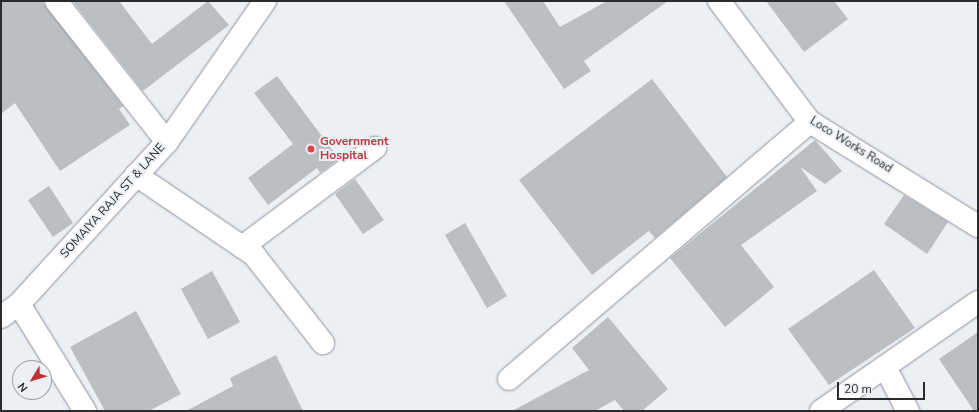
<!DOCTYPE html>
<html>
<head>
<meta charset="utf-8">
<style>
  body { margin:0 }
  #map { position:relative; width:979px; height:412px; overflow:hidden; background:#eceff4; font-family:"Nunito Sans",sans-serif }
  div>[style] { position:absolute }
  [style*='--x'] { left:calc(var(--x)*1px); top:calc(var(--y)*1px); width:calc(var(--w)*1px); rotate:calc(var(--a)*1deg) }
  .building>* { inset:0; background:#bbbec3 }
  .roads { filter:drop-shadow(0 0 1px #919499) drop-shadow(0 0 1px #919499) }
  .street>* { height:22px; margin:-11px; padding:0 11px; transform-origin:11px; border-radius:11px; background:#fff }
  .secondary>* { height:22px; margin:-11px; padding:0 11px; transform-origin:11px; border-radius:11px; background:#fff }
  .dots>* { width:11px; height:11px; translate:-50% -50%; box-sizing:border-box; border:2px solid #eceff4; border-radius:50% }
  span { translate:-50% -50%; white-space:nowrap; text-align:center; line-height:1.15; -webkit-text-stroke:4px #eceff4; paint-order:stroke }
  .health-label { font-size:12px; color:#be3a42; font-weight:700 }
  .left { translate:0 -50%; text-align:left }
  .street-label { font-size:12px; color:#2a2b2d }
  .frame { position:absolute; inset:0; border:2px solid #2a2b2d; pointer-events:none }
  .north { position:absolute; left:12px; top:360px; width:40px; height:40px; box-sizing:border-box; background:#eceff4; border:1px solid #9ea1a4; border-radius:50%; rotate:232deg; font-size:11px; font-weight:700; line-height:16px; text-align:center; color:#2a2b2d }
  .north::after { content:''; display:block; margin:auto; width:14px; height:18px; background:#c03134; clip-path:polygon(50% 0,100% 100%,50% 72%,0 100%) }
  .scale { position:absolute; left:837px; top:382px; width:88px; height:18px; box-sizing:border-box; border:2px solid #2a2b2d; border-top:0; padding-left:5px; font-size:12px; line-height:14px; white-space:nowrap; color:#2a2b2d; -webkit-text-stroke:3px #eceff4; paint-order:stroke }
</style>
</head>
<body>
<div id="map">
  <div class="building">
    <i style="clip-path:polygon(1px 1px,42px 1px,123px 106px,119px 109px,130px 125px,60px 171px,15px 103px,1px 114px)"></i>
    <i style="clip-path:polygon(77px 1px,119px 1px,152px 44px,208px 1px,229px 25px,143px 91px,74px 3px)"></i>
    <i style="clip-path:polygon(504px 1px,543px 1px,560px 27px,607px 1px,668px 1px,584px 61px,591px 71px,564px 89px)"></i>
    <i style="clip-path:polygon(766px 1px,834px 1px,848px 19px,804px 52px)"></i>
    <i style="clip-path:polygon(277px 76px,339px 159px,320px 173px,317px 168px,268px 205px,248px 178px,293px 144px,254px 93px)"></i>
    <i style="clip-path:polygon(652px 79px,727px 177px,655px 238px,649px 231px,592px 275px,519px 180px)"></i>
    <i style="clip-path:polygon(815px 140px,842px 171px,825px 184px,800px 167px,817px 191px,741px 245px,774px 287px,725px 327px,670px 258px)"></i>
    <i style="clip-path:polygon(355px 179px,384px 220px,363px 234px,335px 194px)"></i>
    <i style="clip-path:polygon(49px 186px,73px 223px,53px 237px,28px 200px)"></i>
    <i style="clip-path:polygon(904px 195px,948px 222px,927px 254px,884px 224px)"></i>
    <i style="clip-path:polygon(465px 223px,507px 296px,487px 308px,445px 235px)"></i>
    <i style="clip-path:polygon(874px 270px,915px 328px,829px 385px,788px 329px)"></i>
    <i style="clip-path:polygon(212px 271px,240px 322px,208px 339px,181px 289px)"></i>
    <i style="clip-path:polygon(136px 311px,181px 394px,149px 411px,105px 411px,70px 347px)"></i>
    <i style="clip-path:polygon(608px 317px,668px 389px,642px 411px,624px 411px,615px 400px,595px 411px,512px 411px,589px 370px,572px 348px)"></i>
    <i style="clip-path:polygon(978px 332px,978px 411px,974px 411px,939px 359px)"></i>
    <i style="clip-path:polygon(276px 355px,303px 411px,186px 411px,233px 386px,230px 378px)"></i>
  </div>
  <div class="roads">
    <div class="street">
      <i style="--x:167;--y:142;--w:172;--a:-55.2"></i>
      <i style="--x:136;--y:175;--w:143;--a:34.1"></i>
      <i style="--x:254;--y:255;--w:112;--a:51.9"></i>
      <i style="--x:242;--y:247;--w:166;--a:-36.7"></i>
      <i style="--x:19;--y:304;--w:126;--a:58.3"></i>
      <i style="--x:1;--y:317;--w:22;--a:-36"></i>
      <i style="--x:19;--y:304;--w:219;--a:-47.6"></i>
      <i style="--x:167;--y:142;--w:179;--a:-128.2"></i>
      <i style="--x:885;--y:367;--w:50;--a:62.4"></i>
      <i style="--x:509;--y:379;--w:396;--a:-40.5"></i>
      <i style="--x:821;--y:411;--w:191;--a:-34.8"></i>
    </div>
    <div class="secondary">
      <i style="--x:719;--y:1;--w:151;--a:53.1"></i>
      <i style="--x:810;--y:122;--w:198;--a:31.8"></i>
    </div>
  </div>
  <div class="dots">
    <i style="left:311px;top:149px;background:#e0444e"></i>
  </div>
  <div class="health-label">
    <span class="left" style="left:320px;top:149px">Government<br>Hospital</span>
  </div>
  <div class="street-label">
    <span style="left:851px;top:145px;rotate:32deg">Loco Works Road</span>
    <span style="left:113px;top:201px;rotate:-48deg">SOMAIYA RAJA ST &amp; LANE</span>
  </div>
  <div class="frame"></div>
  <div class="north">N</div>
  <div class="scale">20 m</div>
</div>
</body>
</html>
